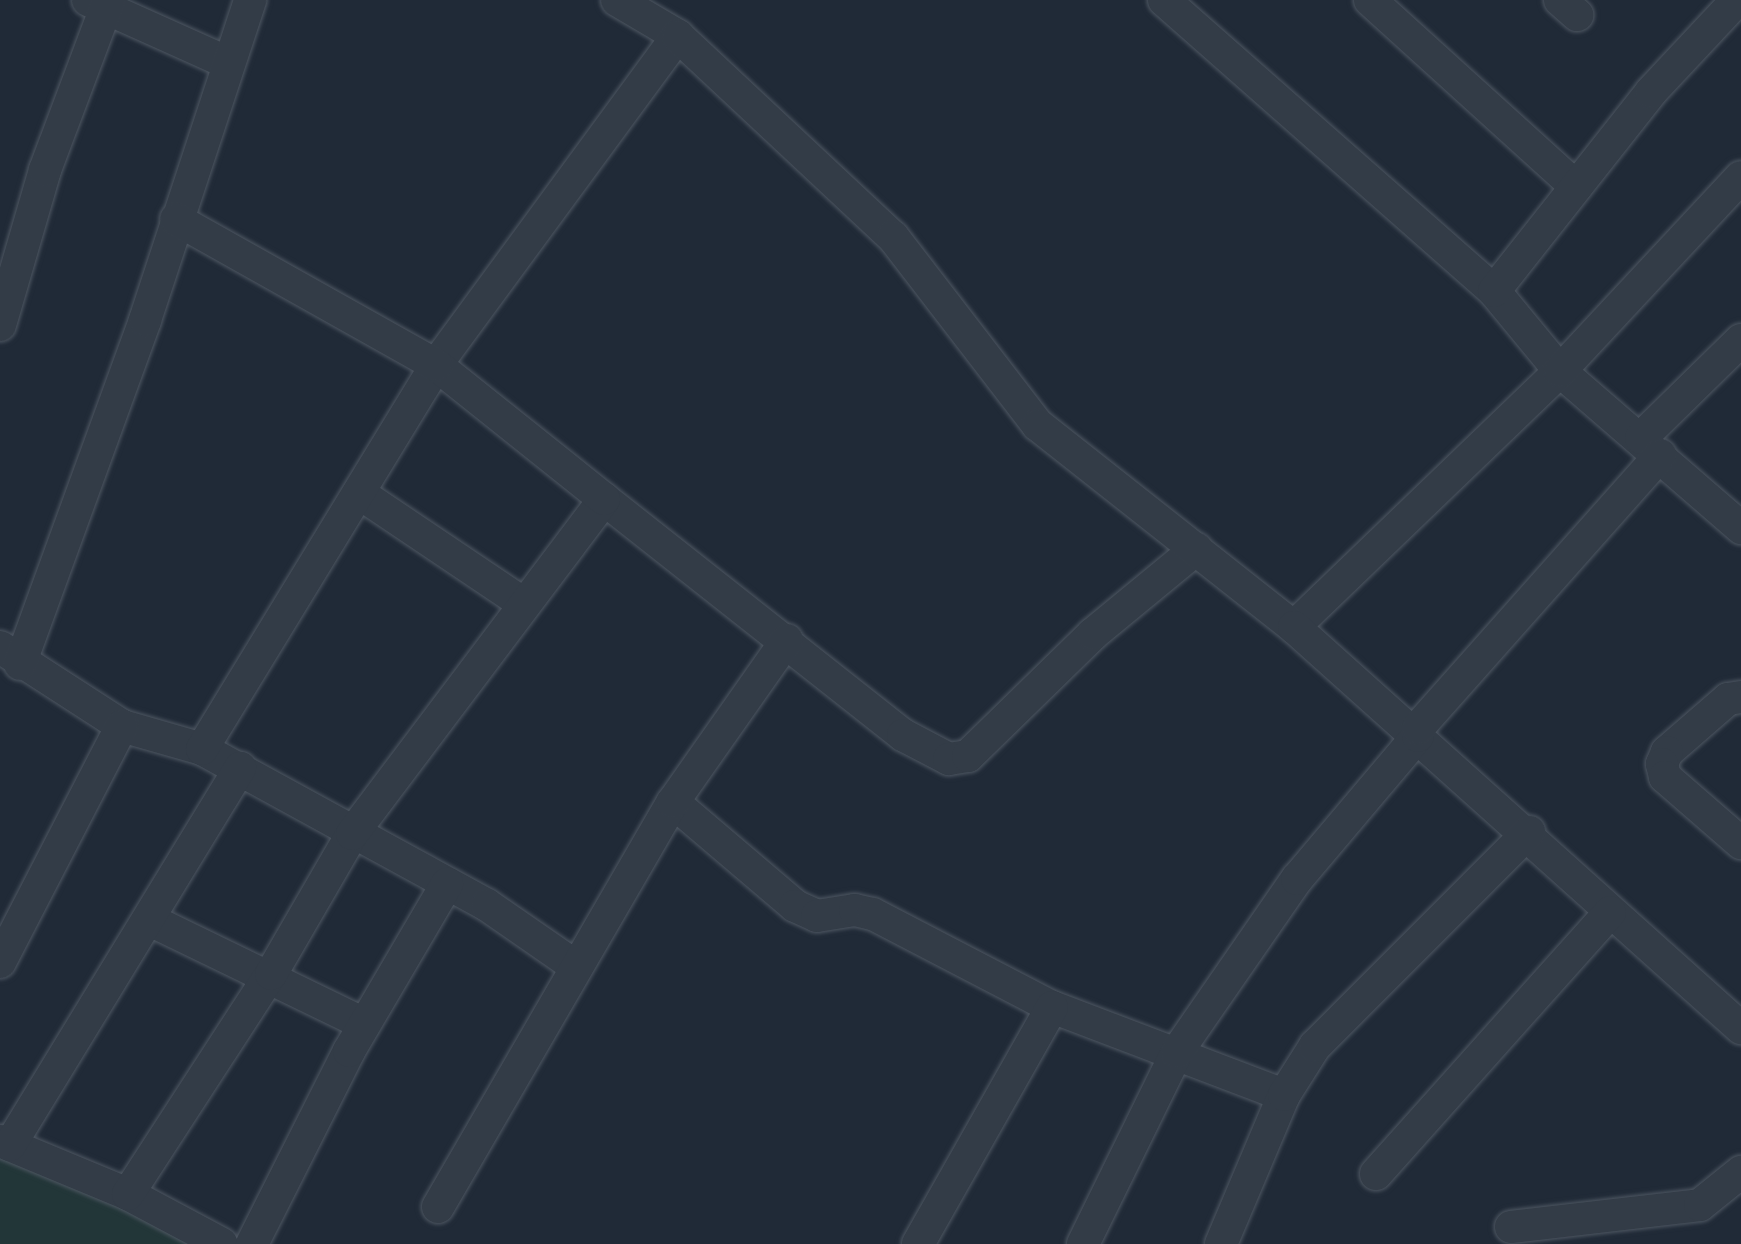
<!DOCTYPE html>
<html>
<head>
<meta charset="utf-8">
<style>
  body { margin:0 }
  #map { position:relative; width:1741px; height:1244px; overflow:hidden; background:#202a37; font-family:"DM Sans",sans-serif }
  div>[style] { position:absolute }
  [style*='--x'] { left:calc(var(--x)*1px); top:calc(var(--y)*1px); width:calc(var(--w)*1px); rotate:calc(var(--a)*1deg) }
  .green>* { inset:0; background:#223638 }
  .roads { filter:drop-shadow(0 0 2px #4e5762) drop-shadow(0 0 2px #4e5762) }
  .minor>* { height:32px; margin:-16px; padding:0 16px; transform-origin:16px; border-radius:16px; background:#333c47 }
  span { translate:-50% -50%; white-space:nowrap; text-align:center; line-height:1.15; -webkit-text-stroke:6px #19212b; paint-order:stroke }
</style>
</head>
<body>
<div id="map">
  <div class="green">
    <i style="clip-path:polygon(0 1134px,201px 1244px,0 1244px)"></i>
  </div>
  <div class="roads">
    <div class="minor">
      <i style="--x:88;--y:0;--w:151;--a:24.2"></i>
      <i style="--x:617;--y:0;--w:71;--a:30.5"></i>
      <i style="--x:1164;--y:0;--w:440;--a:41.4"></i>
      <i style="--x:1494;--y:291;--w:104;--a:50.5"></i>
      <i style="--x:1560;--y:371;--w:240;--a:40.9"></i>
      <i style="--x:1370;--y:0;--w:278;--a:42.2"></i>
      <i style="--x:1560;--y:0;--w:23;--a:41"></i>
      <i style="--x:1494;--y:291;--w:253;--a:-51.7"></i>
      <i style="--x:1651;--y:92;--w:126;--a:-46.9"></i>
      <i style="--x:0;--y:325;--w:161;--a:-73.8"></i>
      <i style="--x:45;--y:170;--w:182;--a:-69.4"></i>
      <i style="--x:1641;--y:438;--w:140;--a:-44.4"></i>
      <i style="--x:359;--y:493;--w:199;--a:33.9"></i>
      <i style="--x:604;--y:499;--w:381;--a:38.3"></i>
      <i style="--x:903;--y:735;--w:52;--a:27.6"></i>
      <i style="--x:949;--y:759;--w:19;--a:-9"></i>
      <i style="--x:968;--y:756;--w:175;--a:-44.3"></i>
      <i style="--x:1093;--y:634;--w:134;--a:-39.5"></i>
      <i style="--x:1294;--y:627;--w:369;--a:-43.9"></i>
      <i style="--x:1560;--y:371;--w:265;--a:-47"></i>
      <i style="--x:0;--y:647;--w:145;--a:32.9"></i>
      <i style="--x:122;--y:726;--w:83;--a:16"></i>
      <i style="--x:202;--y:749;--w:325;--a:28.7"></i>
      <i style="--x:487;--y:905;--w:107;--a:34.7"></i>
      <i style="--x:20;--y:664;--w:366;--a:-70"></i>
      <i style="--x:145;--y:320;--w:337;--a:-71.8"></i>
      <i style="--x:1741;--y:697;--w:13;--a:171"></i>
      <i style="--x:1728;--y:699;--w:81;--a:139"></i>
      <i style="--x:1667;--y:752;--w:13;--a:113"></i>
      <i style="--x:1662;--y:764;--w:13;--a:77"></i>
      <i style="--x:1665;--y:777;--w:101;--a:41"></i>
      <i style="--x:202;--y:749;--w:450;--a:-58.6"></i>
      <i style="--x:436;--y:365;--w:408;--a:-53.7"></i>
      <i style="--x:678;--y:36;--w:294;--a:43.1"></i>
      <i style="--x:893;--y:237;--w:237;--a:52.4"></i>
      <i style="--x:1038;--y:425;--w:326;--a:38.3"></i>
      <i style="--x:1294;--y:627;--w:601;--a:41.9"></i>
      <i style="--x:673;--y:802;--w:160;--a:40.4"></i>
      <i style="--x:795;--y:906;--w:24;--a:24"></i>
      <i style="--x:817;--y:916;--w:38;--a:-9"></i>
      <i style="--x:855;--y:910;--w:18;--a:13"></i>
      <i style="--x:873;--y:914;--w:202;--a:27.5"></i>
      <i style="--x:1052;--y:1007;--w:248;--a:20.8"></i>
      <i style="--x:150;--y:920;--w:238;--a:25.9"></i>
      <i style="--x:0;--y:962;--w:266;--a:-62.7"></i>
      <i style="--x:0;--y:1141;--w:139;--a:22.5"></i>
      <i style="--x:128;--y:1194;--w:106;--a:28"></i>
      <i style="--x:10;--y:1145;--w:442;--a:-58.6"></i>
      <i style="--x:1376;--y:1174;--w:351;--a:-48.2"></i>
      <i style="--x:128;--y:1194;--w:262;--a:-57"></i>
      <i style="--x:271;--y:974;--w:162;--a:-59.9"></i>
      <i style="--x:352;--y:834;--w:419;--a:-53"></i>
      <i style="--x:604;--y:499;--w:215;--a:-141.4"></i>
      <i style="--x:436;--y:365;--w:298;--a:-150.7"></i>
      <i style="--x:438;--y:1207;--w:468;--a:-59.9"></i>
      <i style="--x:673;--y:802;--w:198;--a:-54.9"></i>
      <i style="--x:1511;--y:1227;--w:190;--a:-6.6"></i>
      <i style="--x:1700;--y:1205;--w:53;--a:-38.8"></i>
      <i style="--x:252;--y:1244;--w:216;--a:-63.3"></i>
      <i style="--x:349;--y:1051;--w:194;--a:-59.6"></i>
      <i style="--x:918;--y:1244;--w:272;--a:-60.5"></i>
      <i style="--x:1083;--y:1244;--w:214;--a:-63.9"></i>
      <i style="--x:1177;--y:1052;--w:211;--a:-55.3"></i>
      <i style="--x:1297;--y:879;--w:187;--a:-49.8"></i>
      <i style="--x:1418;--y:736;--w:8;--a:-90"></i>
      <i style="--x:1418;--y:728;--w:365;--a:-48.4"></i>
      <i style="--x:1221;--y:1244;--w:162;--a:-67.1"></i>
      <i style="--x:1284;--y:1095;--w:58;--a:-57.7"></i>
      <i style="--x:1315;--y:1046;--w:303;--a:-45"></i>
    </div>
  </div>
</div>
</body>
</html>
